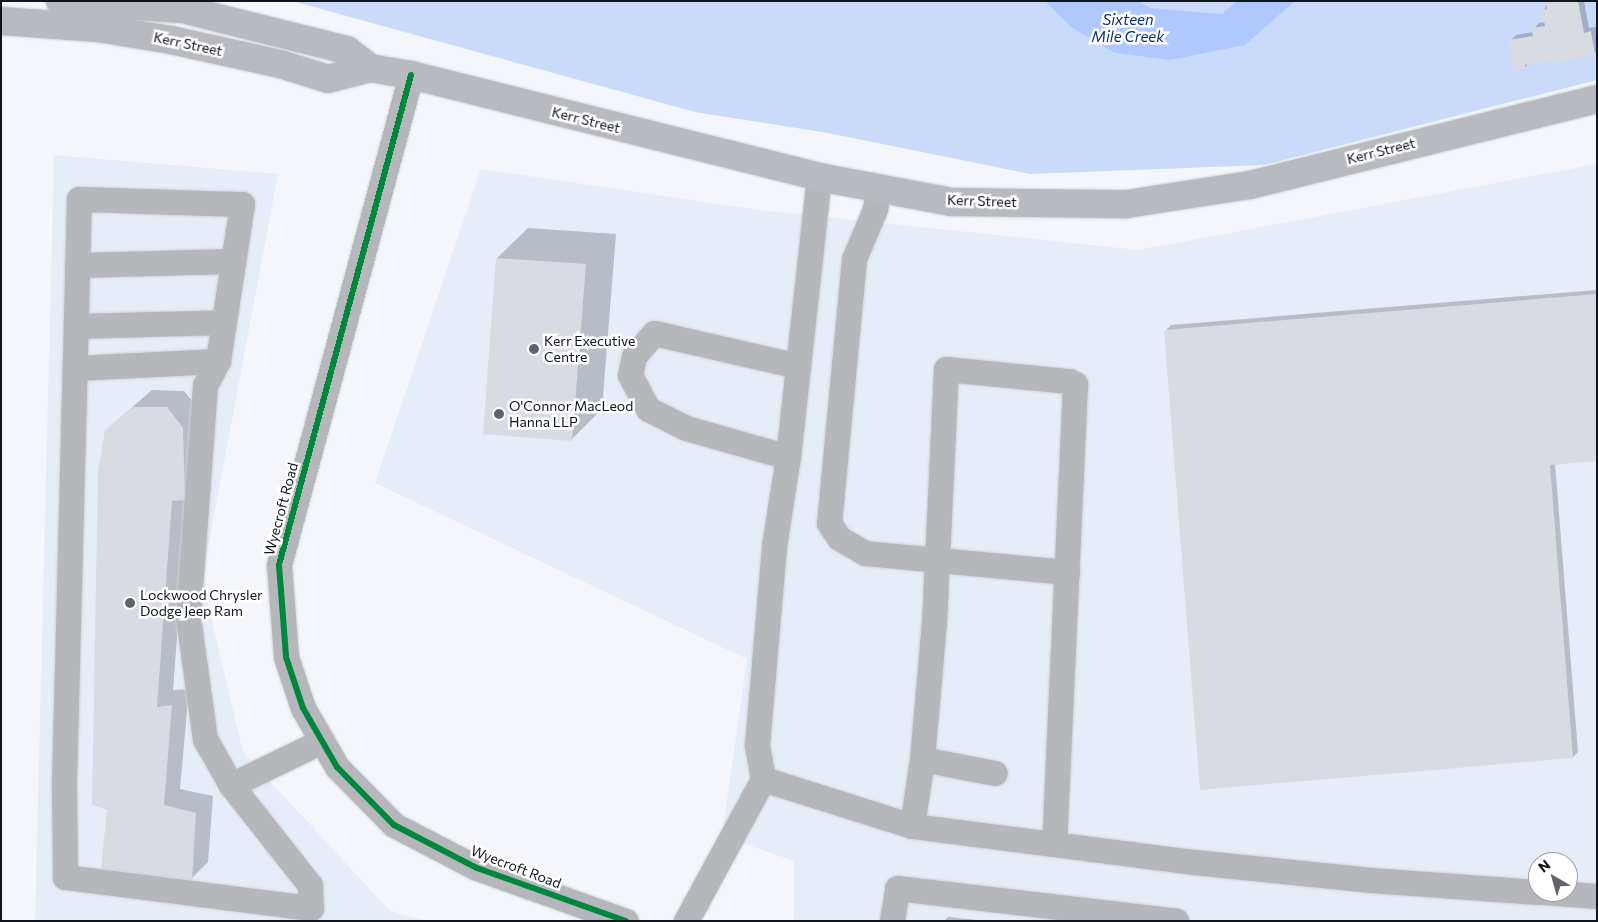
<!DOCTYPE html>
<html>
<head>
<meta charset="utf-8">
<style>
  body { margin:0 }
  #map { position:relative; width:1598px; height:922px; overflow:hidden; background:#f4f6fb; font-family:Commissioner,sans-serif }
  div>[style] { position:absolute }
  [style*='--x'] { left:calc(var(--x)*1px); top:calc(var(--y)*1px); width:calc(var(--w)*1px); rotate:calc(var(--a)*1deg) }
  .built>* { inset:0; background:#e6ecf8 }
  .green>* { inset:0; background:#cadafa }
  .water>* { inset:0; background:#afc9fe }
  .shadow>* { inset:0; background:#0003 }
  .building>* { inset:0; background:#d8dbe2 }
  .roads { filter:drop-shadow(0 0 1px #d0d3d6) drop-shadow(0 0 1px #d0d3d6) }
  .minor>* { height:25px; margin:-12.5px; padding:0 12.5px; transform-origin:12.5px; border-radius:12.5px; background:#b5b7ba }
  .major>* { height:28px; margin:-14px; padding:0 14px; transform-origin:14px; border-radius:14px; background:#b8babf }
  .cycleway>* { height:6px; margin:-3px; padding:0 3px; transform-origin:3px; border-radius:3px; background:#00873e }
  .dots>* { width:14px; height:14px; translate:-50% -50%; box-sizing:border-box; border:2px solid #fff; border-radius:50% }
  span { translate:-50% -50%; white-space:nowrap; text-align:center; line-height:1.15; -webkit-text-stroke:5px #fff; paint-order:stroke }
  .street-label { font-size:14px; color:#10141b }
  .poi-label { font-size:14px; color:#10141b }
  .left { translate:0 -50%; text-align:left }
  .water-label { font-size:15px; color:#0a2c7c; font-style:italic }
  .frame { position:absolute; inset:0; border:2px solid #10141b; pointer-events:none }
  .north { position:absolute; left:1528px; top:852px; width:50px; height:50px; box-sizing:border-box; background:#fff; border:1px solid #9fa1a4; border-radius:50%; rotate:322deg; font-size:14px; font-weight:700; line-height:20px; text-align:center; color:#10141b }
  .north::after { content:''; display:block; margin:auto; width:18px; height:22px; background:#606369; clip-path:polygon(50% 0,100% 100%,50% 72%,0 100%) }
</style>
</head>
<body>
<div id="map">
  <div class="built">
    <i style="clip-path:polygon(54px 155px,278px 174px,202px 580px,243px 752px,390px 911px,427px 921px,35px 921px)"></i>
    <i style="clip-path:polygon(evenodd,1597px 164px,1597px 921px,794px 921px,794px 861px,722px 836px,747px 659px,375px 483px,481px 169px,759px 210px,1139px 250px,1597px 164px,1538px 862px,1568px 862px,1568px 892px,1538px 892px,1538px 862px)"></i>
  </div>
  <div class="green">
    <i style="clip-path:polygon(292px 1px,1597px 1px,1597px 80px,1264px 165px,1030px 174px,828px 133px,695px 112px)"></i>
  </div>
  <div class="water">
    <i style="clip-path:polygon(1045px 1px,1139px 1px,1150px 8px,1222px 14px,1237px 1px,1295px 1px,1245px 45px,1170px 60px,1115px 53px,1071px 27px)"></i>
  </div>
  <div class="shadow">
    <i style="clip-path:polygon(1549px 1px,1584px 1px,1589px 28px,1597px 27px,1597px 52px,1556px 62px,1556px 58px,1530px 63px,1525px 67px,1510px 41px,1516px 35px,1533px 32px,1538px 23px,1546px 22px,1544px 10px)"></i>
    <i style="clip-path:polygon(528px 228px,616px 234px,602px 409px,572px 439px,497px 258px)"></i>
    <i style="clip-path:polygon(1597px 290px,1597px 460px,1555px 463px,1578px 752px,1573px 757px,1165px 331px,1171px 325px)"></i>
    <i style="clip-path:polygon(152px 390px,184px 391px,200px 410px,188px 496px,173px 690px,189px 689px,180px 789px,213px 796px,208px 862px,191px 879px,108px 809px,106px 430px)"></i>
    <i style="clip-path:polygon(948px 917px,987px 921px,944px 921px)"></i>
  </div>
  <div class="building">
    <i style="clip-path:polygon(1578px 1px,1584px 33px,1591px 31px,1595px 55px,1555px 63px,1555px 59px,1525px 65px,1525px 68px,1514px 71px,1509px 40px,1533px 36px,1531px 28px,1545px 26px,1542px 10px,1547px 9px,1546px 2px)"></i>
    <i style="clip-path:polygon(496px 258px,586px 264px,572px 441px,483px 434px)"></i>
    <i style="clip-path:polygon(1597px 294px,1597px 461px,1550px 465px,1573px 758px,1200px 790px,1164px 330px)"></i>
    <i style="clip-path:polygon(133px 407px,167px 407px,183px 428px,185px 500px,172px 501px,157px 707px,172px 705px,164px 805px,196px 813px,192px 881px,100px 878px,107px 810px,92px 805px,98px 472px,105px 430px)"></i>
  </div>
  <div class="roads">
    <div class="minor">
      <i style="--x:411;--y:75;--w:507;--a:105.08"></i>
      <i style="--x:279;--y:565;--w:92;--a:85.6"></i>
      <i style="--x:286;--y:657;--w:54;--a:71.6"></i>
      <i style="--x:303;--y:708;--w:68;--a:60"></i>
      <i style="--x:337;--y:767;--w:81;--a:45.5"></i>
      <i style="--x:394;--y:825;--w:93;--a:27.4"></i>
      <i style="--x:477;--y:868;--w:158;--a:19.6"></i>
      <i style="--x:878;--y:188;--w:21;--a:98"></i>
      <i style="--x:875;--y:209;--w:54;--a:112.8"></i>
      <i style="--x:854;--y:259;--w:265;--a:95.4"></i>
      <i style="--x:829;--y:523;--w:18;--a:56"></i>
      <i style="--x:839;--y:538;--w:30;--a:30"></i>
      <i style="--x:865;--y:553;--w:203;--a:5.4"></i>
      <i style="--x:77;--y:265;--w:156;--a:-1.5"></i>
      <i style="--x:76;--y:326;--w:148;--a:-1.5"></i>
      <i style="--x:75;--y:368;--w:143;--a:-2.8"></i>
      <i style="--x:788;--y:457;--w:106;--a:-164.1"></i>
      <i style="--x:686;--y:428;--w:42;--a:-153.4"></i>
      <i style="--x:648;--y:409;--w:38;--a:-118"></i>
      <i style="--x:630;--y:375;--w:19;--a:-78"></i>
      <i style="--x:634;--y:356;--w:30;--a:-49"></i>
      <i style="--x:654;--y:333;--w:148;--a:12.9"></i>
      <i style="--x:922;--y:759;--w:74;--a:10.9"></i>
      <i style="--x:763;--y:779;--w:156;--a:17.5"></i>
      <i style="--x:912;--y:826;--w:284;--a:7.3"></i>
      <i style="--x:1194;--y:862;--w:178;--a:5.8"></i>
      <i style="--x:1371;--y:880;--w:167;--a:4.1"></i>
      <i style="--x:231;--y:785;--w:127;--a:51.7"></i>
      <i style="--x:310;--y:885;--w:23;--a:88"></i>
      <i style="--x:311;--y:908;--w:248;--a:-172.8"></i>
      <i style="--x:65;--y:877;--w:95;--a:-90.6"></i>
      <i style="--x:64;--y:782;--w:583;--a:-88.53"></i>
      <i style="--x:79;--y:199;--w:163;--a:1.8"></i>
      <i style="--x:242;--y:204;--w:159;--a:98.7"></i>
      <i style="--x:218;--y:361;--w:27;--a:118"></i>
      <i style="--x:205;--y:385;--w:233;--a:94.2"></i>
      <i style="--x:188;--y:617;--w:123;--a:82.1"></i>
      <i style="--x:205;--y:739;--w:53;--a:60.5"></i>
      <i style="--x:231;--y:785;--w:101;--a:-25.8"></i>
      <i style="--x:912;--y:826;--w:68;--a:-81.5"></i>
      <i style="--x:922;--y:759;--w:137;--a:-85"></i>
      <i style="--x:934;--y:623;--w:254;--a:-87.3"></i>
      <i style="--x:946;--y:369;--w:124;--a:5.6"></i>
      <i style="--x:1069;--y:381;--w:7;--a:27"></i>
      <i style="--x:1075;--y:384;--w:460;--a:92.6"></i>
      <i style="--x:1544;--y:892;--w:53;--a:4.3"></i>
      <i style="--x:686;--y:921;--w:162;--a:-61.5"></i>
      <i style="--x:763;--y:779;--w:35;--a:-100"></i>
      <i style="--x:757;--y:745;--w:200;--a:-85.1"></i>
      <i style="--x:774;--y:546;--w:90;--a:-81.1"></i>
      <i style="--x:788;--y:457;--w:282;--a:-83.7"></i>
      <i style="--x:892;--y:921;--w:33;--a:-81"></i>
      <i style="--x:897;--y:888;--w:281;--a:6.7"></i>
    </div>
    <div class="major">
      <i style="--x:60;--y:1;--w:122;--a:3.8"></i>
      <i style="--x:182;--y:9;--w:170;--a:14"></i>
      <i style="--x:347;--y:50;--w:29;--a:38"></i>
      <i style="--x:1;--y:21;--w:97;--a:4.1"></i>
      <i style="--x:98;--y:28;--w:74;--a:9.3"></i>
      <i style="--x:171;--y:40;--w:112;--a:12.4"></i>
      <i style="--x:280;--y:64;--w:50;--a:17.4"></i>
      <i style="--x:328;--y:79;--w:43;--a:-14.7"></i>
      <i style="--x:370;--y:68;--w:42;--a:9.7"></i>
      <i style="--x:411;--y:75;--w:421;--a:14"></i>
      <i style="--x:819;--y:177;--w:134;--a:10.7"></i>
      <i style="--x:951;--y:202;--w:176;--a:0.7"></i>
      <i style="--x:1127;--y:204;--w:124;--a:-8.8"></i>
      <i style="--x:1250;--y:185;--w:357;--a:-13.9"></i>
    </div>
  </div>
  <div class="cycleway">
    <i style="--x:411;--y:75;--w:507;--a:105.08"></i>
    <i style="--x:279;--y:565;--w:92;--a:85.6"></i>
    <i style="--x:286;--y:657;--w:54;--a:71.6"></i>
    <i style="--x:303;--y:708;--w:68;--a:60"></i>
    <i style="--x:337;--y:767;--w:81;--a:45.5"></i>
    <i style="--x:394;--y:825;--w:93;--a:27.4"></i>
    <i style="--x:477;--y:868;--w:158;--a:19.6"></i>
  </div>
  <div class="dots">
    <i style="left:534px;top:349px;background:#606369"></i>
    <i style="left:499px;top:414px;background:#606369"></i>
    <i style="left:130px;top:603px;background:#606369"></i>
  </div>
  <div class="street-label">
    <span style="left:188px;top:44px;rotate:12deg">Kerr Street</span>
    <span style="left:586px;top:120px;rotate:14deg">Kerr Street</span>
    <span style="left:1381px;top:151px;rotate:-14deg">Kerr Street</span>
    <span style="left:982px;top:201px;rotate:2deg">Kerr Street</span>
    <span style="left:281px;top:509px;rotate:-75deg">Wyecroft Road</span>
    <span style="left:516px;top:867px;rotate:21deg">Wyecroft Road</span>
  </div>
  <div class="poi-label">
    <span class="left" style="left:544px;top:349px">Kerr Executive<br>Centre</span>
    <span class="left" style="left:509px;top:414px">O'Connor MacLeod<br>Hanna LLP</span>
    <span class="left" style="left:140px;top:603px">Lockwood Chrysler<br>Dodge Jeep Ram</span>
  </div>
  <div class="water-label">
    <span style="left:1128px;top:28px">Sixteen<br>Mile Creek</span>
  </div>
  <div class="frame"></div>
  <div class="north">N</div>
</div>
</body>
</html>
